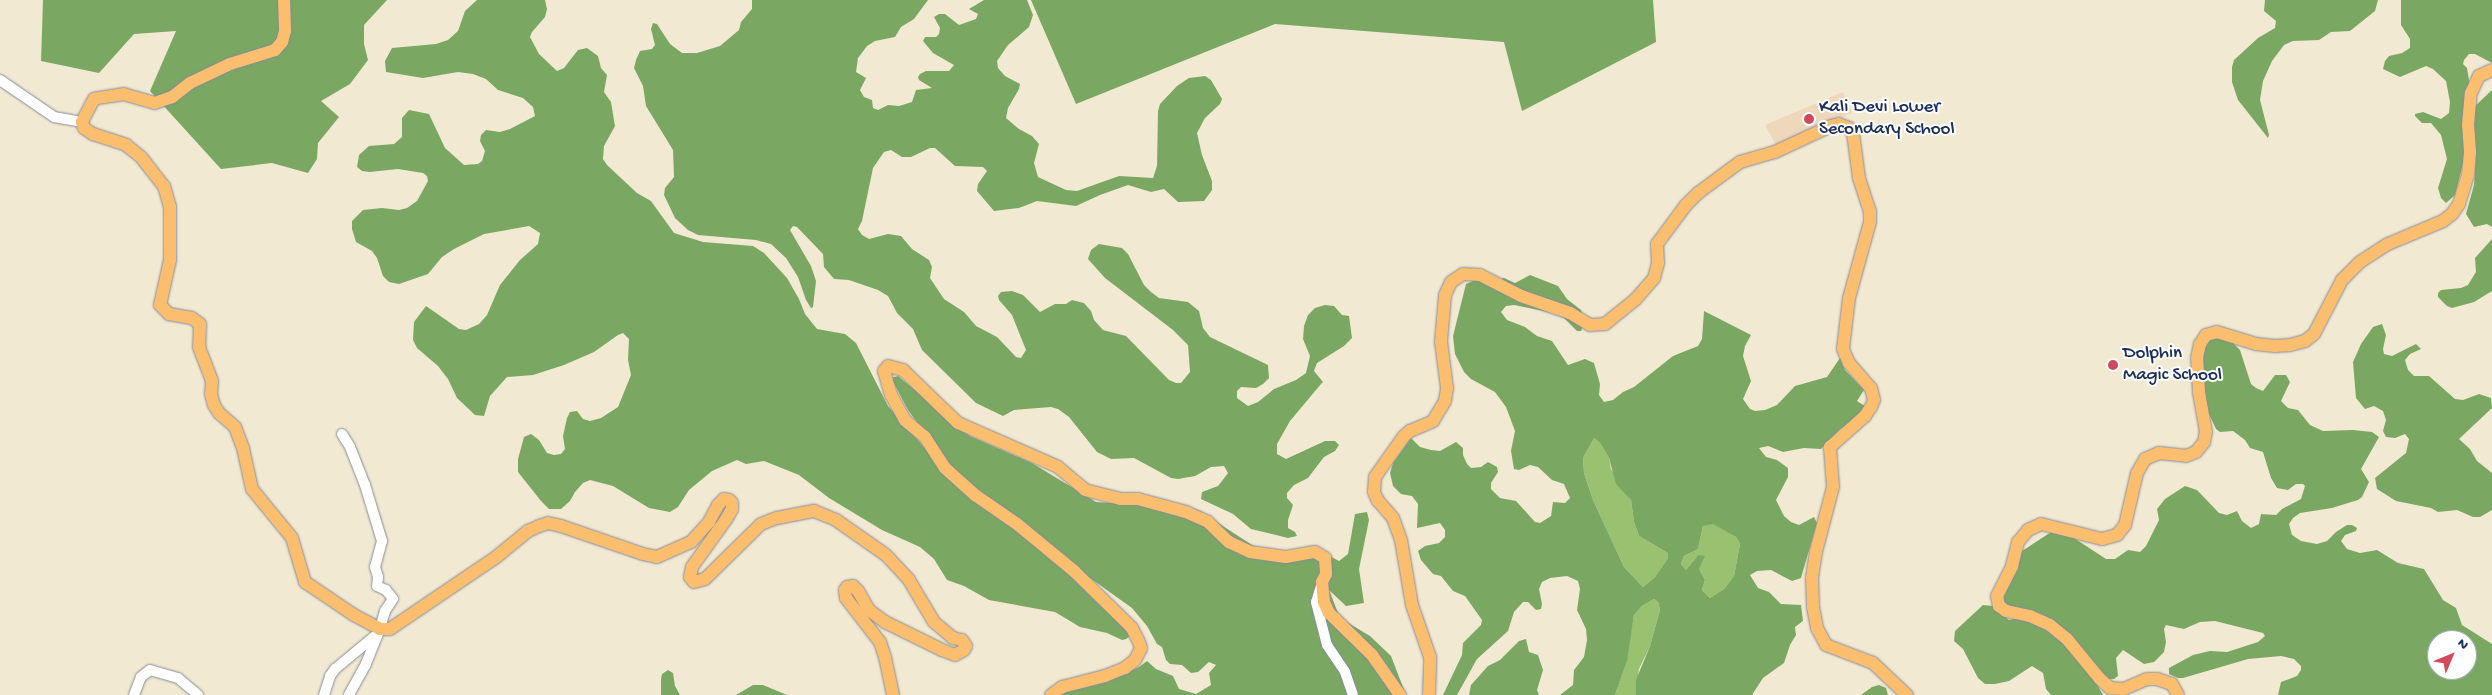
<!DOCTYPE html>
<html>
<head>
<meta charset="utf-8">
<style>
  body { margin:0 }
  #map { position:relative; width:2492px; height:695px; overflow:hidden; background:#f2e9d2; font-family:"Gochi Hand",sans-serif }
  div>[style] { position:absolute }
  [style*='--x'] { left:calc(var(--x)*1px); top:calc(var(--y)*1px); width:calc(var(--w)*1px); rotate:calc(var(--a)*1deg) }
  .built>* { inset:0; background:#eed7bb }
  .green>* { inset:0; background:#98c26f }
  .forest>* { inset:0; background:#7aa862 }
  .roads { filter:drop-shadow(0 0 1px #868c98) drop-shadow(0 0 1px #868c98) }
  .minor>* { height:10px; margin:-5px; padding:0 5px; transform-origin:5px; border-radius:5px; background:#fff }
  .major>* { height:12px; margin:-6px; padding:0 6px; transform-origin:6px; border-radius:6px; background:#fbbd6e }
  .dots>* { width:14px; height:14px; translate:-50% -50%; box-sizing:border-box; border:2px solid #fff; border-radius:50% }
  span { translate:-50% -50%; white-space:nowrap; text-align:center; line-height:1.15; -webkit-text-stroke:4px #fff; paint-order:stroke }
  .poi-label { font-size:19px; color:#1b2f5e }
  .left { translate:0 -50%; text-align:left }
  .north { position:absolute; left:2427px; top:630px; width:50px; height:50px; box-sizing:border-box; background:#fff; border:1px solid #a4acbf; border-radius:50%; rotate:45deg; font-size:14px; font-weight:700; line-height:20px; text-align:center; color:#1b2f5e }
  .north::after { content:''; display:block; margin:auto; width:18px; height:22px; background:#d1495b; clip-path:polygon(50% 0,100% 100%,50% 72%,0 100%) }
</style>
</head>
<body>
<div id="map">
  <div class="built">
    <i style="clip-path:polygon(1843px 92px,1852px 113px,1777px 147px,1765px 125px)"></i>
  </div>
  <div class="green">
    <i style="clip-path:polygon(1594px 438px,1600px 443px,1609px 458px,1611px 469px,1631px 500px,1634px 522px,1639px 536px,1668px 553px,1668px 558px,1655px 577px,1643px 587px,1624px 567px,1593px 500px,1584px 473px,1583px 458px)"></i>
    <i style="clip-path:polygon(1713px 523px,1736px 537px,1740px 544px,1734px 576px,1724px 589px,1710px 598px,1702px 590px,1705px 580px,1699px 569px,1698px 555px,1686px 570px,1681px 564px,1684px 556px,1698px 549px,1703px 526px)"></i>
    <i style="clip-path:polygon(1654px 599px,1658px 602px,1660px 610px,1650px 646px,1639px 669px,1636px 695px,1615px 695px,1625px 666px,1634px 615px,1642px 606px)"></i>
  </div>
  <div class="forest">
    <i style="clip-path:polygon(43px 0,387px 0,364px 25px,364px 44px,368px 60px,350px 84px,321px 101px,339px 117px,318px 143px,317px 159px,308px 173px,272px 163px,221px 169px,150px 91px,176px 31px,134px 34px,99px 73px,41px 61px)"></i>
    <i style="clip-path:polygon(477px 0,545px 0,547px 9px,545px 17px,532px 32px,530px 37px,539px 54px,557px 71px,564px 68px,578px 50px,587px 48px,598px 56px,601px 68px,607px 75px,604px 92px,611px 102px,615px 126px,604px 146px,603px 159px,607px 165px,637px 193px,651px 201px,674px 233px,703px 242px,753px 246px,764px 253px,787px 278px,799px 299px,805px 314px,817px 329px,845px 334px,856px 343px,888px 406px,924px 447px,1124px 614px,1130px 636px,1126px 639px,1122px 640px,1107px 633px,1080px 627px,1055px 612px,989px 600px,964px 586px,947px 580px,934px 559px,920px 547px,882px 530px,829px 498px,799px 475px,764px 461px,746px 464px,737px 460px,712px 471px,689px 490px,678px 507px,670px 512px,649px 508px,613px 486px,590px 480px,583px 483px,575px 492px,570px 501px,561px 509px,549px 509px,541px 501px,518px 472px,518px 459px,524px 437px,531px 434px,539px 440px,547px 453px,554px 455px,561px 454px,565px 449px,563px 436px,567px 418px,570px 412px,577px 411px,583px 419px,590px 421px,601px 418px,618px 407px,631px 375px,628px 360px,629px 339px,623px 333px,618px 335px,594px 352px,564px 365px,533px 375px,507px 377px,490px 396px,484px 416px,475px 415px,457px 398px,448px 379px,438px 366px,417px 348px,413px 340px,414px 322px,426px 306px,459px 329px,466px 330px,479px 324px,487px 315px,500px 285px,520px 260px,538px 244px,540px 233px,529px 226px,484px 234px,454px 249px,442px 257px,428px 274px,399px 284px,389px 282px,383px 276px,377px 258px,372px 251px,356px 242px,352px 229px,352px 221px,363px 210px,382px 208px,399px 210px,407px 208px,417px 201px,428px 181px,427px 176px,423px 173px,398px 169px,370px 172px,362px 171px,357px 167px,359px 155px,369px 146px,394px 144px,402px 137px,402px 118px,409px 110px,429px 114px,445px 148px,464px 165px,478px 164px,482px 161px,485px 151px,480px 141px,481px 135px,486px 130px,500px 132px,510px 129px,535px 116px,533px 107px,523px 98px,498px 90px,486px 79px,473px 74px,458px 72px,423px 78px,386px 72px,385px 61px,392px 48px,436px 44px,448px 40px,458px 31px,465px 11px)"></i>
    <i style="clip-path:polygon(752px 0,928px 0,914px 19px,901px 27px,895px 37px,875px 41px,867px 46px,858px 58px,856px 72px,866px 78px,860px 90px,864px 97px,872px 100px,873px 108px,878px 110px,888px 105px,899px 106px,912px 102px,916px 90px,932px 88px,919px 80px,918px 77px,920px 74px,926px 71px,949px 71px,954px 65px,933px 53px,923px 41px,925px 37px,936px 37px,939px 34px,940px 28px,934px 17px,939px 14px,945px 14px,959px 25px,976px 19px,978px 14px,969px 9px,984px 0,1027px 0,1033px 15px,1029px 27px,1008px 45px,997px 61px,998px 68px,1005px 76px,1020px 84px,1019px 89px,1008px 108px,1006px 118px,1019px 129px,1032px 136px,1039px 144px,1034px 163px,1038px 177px,1066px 190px,1077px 191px,1119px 176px,1153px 178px,1157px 166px,1158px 111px,1160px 104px,1177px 86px,1189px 78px,1205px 76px,1211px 80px,1222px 99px,1220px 104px,1205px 118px,1197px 133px,1202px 155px,1212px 181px,1212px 190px,1204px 201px,1178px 202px,1164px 189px,1151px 192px,1128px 185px,1100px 195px,1076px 206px,1037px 201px,1019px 208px,994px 211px,977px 191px,978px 184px,987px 171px,983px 167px,955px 166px,935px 148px,930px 148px,911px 157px,902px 157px,891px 150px,884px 152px,873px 168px,862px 221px,858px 229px,862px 235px,869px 239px,888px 234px,901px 236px,912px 249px,929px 260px,932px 267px,930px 278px,944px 299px,964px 312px,976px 326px,997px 337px,1016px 357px,1021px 358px,1026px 350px,1012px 315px,999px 300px,998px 296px,1001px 292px,1012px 291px,1023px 295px,1040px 312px,1055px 304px,1066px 304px,1072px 300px,1084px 303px,1091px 311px,1094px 320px,1103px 330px,1126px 336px,1169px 380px,1176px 383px,1181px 383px,1190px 372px,1188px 345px,1173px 330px,1105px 278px,1088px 259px,1091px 250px,1099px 244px,1122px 248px,1128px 254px,1144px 285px,1151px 292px,1159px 298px,1188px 302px,1199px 311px,1203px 328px,1210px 337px,1268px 365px,1269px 378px,1263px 384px,1256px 388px,1241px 387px,1237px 391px,1237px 398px,1248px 406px,1258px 402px,1274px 389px,1296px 380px,1306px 373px,1310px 356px,1303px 339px,1304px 326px,1308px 315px,1315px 308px,1325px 305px,1334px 306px,1342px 315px,1349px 316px,1352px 338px,1344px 346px,1317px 363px,1314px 371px,1323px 382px,1321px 384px,1290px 421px,1277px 444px,1277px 454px,1286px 459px,1325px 441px,1335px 441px,1339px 445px,1335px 451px,1324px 457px,1308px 478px,1294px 485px,1287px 493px,1287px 498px,1293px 505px,1288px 520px,1288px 528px,1295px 532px,1297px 536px,1288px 538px,1251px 529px,1233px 514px,1201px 499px,1202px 492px,1218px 486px,1222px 481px,1228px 473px,1224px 466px,1211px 467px,1195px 476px,1178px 479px,1171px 478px,1134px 458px,1111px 459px,1097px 452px,1069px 417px,1058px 409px,1051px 407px,1014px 410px,1003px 416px,976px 403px,922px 350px,913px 329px,897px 313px,888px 296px,878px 290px,849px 280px,834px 279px,824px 267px,823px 254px,797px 227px,793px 226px,790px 230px,811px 266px,816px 281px,813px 307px,811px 308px,806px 300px,798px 277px,786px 258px,771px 244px,756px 240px,698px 235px,688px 230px,675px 218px,664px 195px,665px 188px,674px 177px,673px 150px,646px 106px,643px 86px,634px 68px,636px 60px,640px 51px,652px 49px,655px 45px,651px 29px,653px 23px,657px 24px,670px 44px,682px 53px,697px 53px,720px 46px,739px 30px,741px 22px,752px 9px)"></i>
    <i style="clip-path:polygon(1031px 0,1653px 0,1656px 42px,1522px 111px,1504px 42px,1275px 24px,1076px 104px)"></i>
    <i style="clip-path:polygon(2265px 0,2378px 0,2375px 11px,2350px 31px,2331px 32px,2319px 40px,2293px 41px,2284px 45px,2272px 61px,2263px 81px,2260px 100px,2269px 135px,2268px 138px,2238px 100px,2232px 82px,2232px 67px,2234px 60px,2258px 38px,2275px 28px,2276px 21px,2264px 11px)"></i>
    <i style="clip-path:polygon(2401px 0,2492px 0,2492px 63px,2475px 54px,2469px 54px,2464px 60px,2463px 64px,2467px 68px,2470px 86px,2466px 152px,2455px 195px,2446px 203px,2441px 198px,2438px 188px,2447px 159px,2441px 135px,2431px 123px,2422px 123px,2415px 116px,2415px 114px,2423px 112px,2441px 119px,2449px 113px,2450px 102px,2446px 81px,2433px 69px,2426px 66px,2400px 77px,2383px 69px,2385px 61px,2389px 56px,2402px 53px,2410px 48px,2410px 39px,2401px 25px)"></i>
    <i style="clip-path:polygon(2492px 90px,2492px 227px,2487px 224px,2474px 227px,2466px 214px,2474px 185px,2476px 153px,2473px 121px,2474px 107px)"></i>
    <i style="clip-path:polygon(2492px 239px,2492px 291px,2474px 302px,2452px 308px,2447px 306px,2438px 297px,2438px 293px,2441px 290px,2461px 288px,2468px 285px,2476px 272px,2475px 258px)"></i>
    <i style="clip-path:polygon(evenodd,1530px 275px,1558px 286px,1567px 299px,1581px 310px,1584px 324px,1581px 331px,1577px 331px,1563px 317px,1553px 313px,1514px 305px,1506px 306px,1501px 312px,1507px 320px,1525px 327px,1537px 336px,1552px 341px,1568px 365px,1585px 359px,1594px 363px,1600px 384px,1599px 395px,1604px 402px,1613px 400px,1623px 392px,1634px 387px,1673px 356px,1698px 346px,1702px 339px,1704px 311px,1751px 335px,1745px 346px,1743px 356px,1751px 381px,1743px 399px,1750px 409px,1755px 411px,1765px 410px,1777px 405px,1795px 386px,1827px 377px,1840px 358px,1845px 370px,1864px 390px,1857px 401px,1871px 410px,1840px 429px,1821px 449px,1804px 448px,1783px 452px,1768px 446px,1759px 448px,1766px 457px,1777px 460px,1788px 468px,1788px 477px,1776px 500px,1784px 516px,1791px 522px,1799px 525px,1814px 517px,1817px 523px,1801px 578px,1792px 581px,1771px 570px,1757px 571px,1750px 575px,1758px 588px,1769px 592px,1781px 604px,1801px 605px,1803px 621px,1795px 627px,1796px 635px,1790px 645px,1784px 663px,1763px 678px,1752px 695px,1636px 695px,1636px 680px,1650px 646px,1660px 610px,1658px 602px,1654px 599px,1642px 606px,1634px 615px,1627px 661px,1615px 695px,1560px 695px,1573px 685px,1574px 670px,1584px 657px,1587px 640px,1586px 629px,1577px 610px,1580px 589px,1578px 581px,1567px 576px,1550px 578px,1542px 582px,1539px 589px,1542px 604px,1541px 609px,1536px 610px,1528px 602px,1523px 602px,1514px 612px,1508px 631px,1477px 659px,1457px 695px,1443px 695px,1462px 655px,1463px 643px,1481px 625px,1482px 620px,1465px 596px,1453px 591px,1441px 576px,1433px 574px,1421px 560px,1418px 551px,1425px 546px,1439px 543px,1445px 537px,1445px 530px,1440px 523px,1417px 528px,1418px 504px,1412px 496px,1401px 494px,1393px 486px,1390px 473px,1393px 463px,1411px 438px,1420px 447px,1431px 450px,1440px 451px,1456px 442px,1463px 448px,1463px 455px,1467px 464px,1471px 468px,1481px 467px,1488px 462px,1497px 467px,1498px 472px,1491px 483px,1491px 489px,1500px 498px,1516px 501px,1535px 522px,1540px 523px,1551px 516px,1553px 502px,1565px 503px,1570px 498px,1564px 484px,1552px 480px,1538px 467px,1530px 465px,1519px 470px,1514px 469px,1511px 451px,1515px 431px,1506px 407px,1495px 392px,1471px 379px,1464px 372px,1455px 354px,1453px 336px,1466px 284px,1475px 280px,1489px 283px,1504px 278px,1515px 283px,1530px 275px,1594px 438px,1600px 443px,1609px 458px,1616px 484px,1631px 500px,1634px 522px,1639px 536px,1668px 553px,1668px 558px,1655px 577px,1643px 587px,1624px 567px,1593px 500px,1584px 473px,1583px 458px,1594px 438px,1530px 275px,1713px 524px,1736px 537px,1740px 544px,1734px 576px,1724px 589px,1710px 598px,1702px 590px,1705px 580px,1699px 569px,1705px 556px,1698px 555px,1686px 570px,1681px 564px,1684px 556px,1698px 549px,1703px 526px,1713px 524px)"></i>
    <i style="clip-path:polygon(2382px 324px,2386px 335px,2383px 349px,2384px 354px,2392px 356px,2416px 344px,2421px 349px,2410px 354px,2405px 360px,2408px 370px,2414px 376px,2429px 376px,2455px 399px,2463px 400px,2479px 394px,2491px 398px,2492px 408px,2459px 439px,2470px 449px,2477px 461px,2492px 473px,2492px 510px,2480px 517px,2473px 517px,2457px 510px,2438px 512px,2431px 508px,2396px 501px,2377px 489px,2375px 478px,2406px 453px,2409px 439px,2405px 434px,2395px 438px,2386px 437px,2383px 431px,2386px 420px,2383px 411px,2374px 406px,2365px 409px,2356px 398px,2353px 362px,2361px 344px,2373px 327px)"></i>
    <i style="clip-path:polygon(evenodd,2211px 337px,2230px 340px,2240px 350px,2251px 384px,2256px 388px,2263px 391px,2275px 375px,2286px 375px,2290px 382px,2281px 401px,2288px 408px,2298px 410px,2310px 425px,2323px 431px,2353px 430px,2372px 432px,2379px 437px,2361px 469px,2369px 482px,2362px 497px,2358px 500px,2332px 508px,2300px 513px,2293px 518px,2289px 524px,2292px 535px,2301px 541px,2317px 544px,2327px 541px,2336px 532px,2347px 525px,2352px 525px,2357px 528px,2356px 531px,2345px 535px,2341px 541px,2347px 549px,2360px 553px,2377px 550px,2398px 563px,2424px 569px,2443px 600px,2456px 608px,2462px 625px,2492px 644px,2492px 695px,2278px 695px,2281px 682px,2297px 676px,2301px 670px,2301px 666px,2294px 659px,2281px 656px,2248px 659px,2183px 678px,2178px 678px,2169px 674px,2169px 668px,2193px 655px,2210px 651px,2227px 652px,2258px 642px,2265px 636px,2263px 633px,2215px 621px,2200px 622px,2184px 629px,2166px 625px,2164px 629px,2166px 642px,2164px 652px,2154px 662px,2144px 664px,2123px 650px,2116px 658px,2118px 676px,2114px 679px,2094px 679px,2103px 695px,2051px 695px,2046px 689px,2043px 673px,2032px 666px,2009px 681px,1995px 684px,1985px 684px,1978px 678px,1963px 649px,1954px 641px,1955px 631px,1983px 605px,1993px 606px,2009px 620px,2014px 619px,2019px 615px,2004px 604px,2001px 597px,2019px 553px,2048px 534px,2052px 532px,2074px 538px,2106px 559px,2115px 559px,2128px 550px,2140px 552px,2146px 546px,2159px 520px,2157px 509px,2165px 499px,2185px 486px,2197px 490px,2219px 513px,2227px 515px,2237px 511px,2242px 521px,2251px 528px,2259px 524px,2261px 514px,2276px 515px,2282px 509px,2301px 499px,2305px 486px,2303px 484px,2296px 484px,2288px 490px,2277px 488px,2271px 478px,2263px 452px,2250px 448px,2245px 440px,2233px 431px,2220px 432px,2216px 429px,2207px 410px,2200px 356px,2211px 337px,2437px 640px,2467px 640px,2467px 670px,2437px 670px,2437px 640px)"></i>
    <i style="clip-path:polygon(898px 376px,970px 436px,1032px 463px,1096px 502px,1192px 508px,1200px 511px,1255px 547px,1278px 553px,1317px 549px,1339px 561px,1348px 554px,1355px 514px,1367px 512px,1369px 520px,1359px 569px,1364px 603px,1346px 606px,1329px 590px,1340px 618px,1370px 636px,1391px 656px,1406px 695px,1061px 695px,1070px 690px,1116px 677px,1139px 667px,1147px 661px,1156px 669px,1173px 676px,1179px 689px,1196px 694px,1211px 685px,1209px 673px,1216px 665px,1209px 662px,1198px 672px,1191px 673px,1182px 665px,1170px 664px,1166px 660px,1162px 647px,1157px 644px,1147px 626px,1132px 608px,1069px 563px,964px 480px,941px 456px,908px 410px,891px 378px)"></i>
    <i style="clip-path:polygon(1526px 639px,1529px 652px,1538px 655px,1543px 670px,1537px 690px,1539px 695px,1469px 695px,1471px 685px,1488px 666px,1500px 660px,1519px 641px)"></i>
    <i style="clip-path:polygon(668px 670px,673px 673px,675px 686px,680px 695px,661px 695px,661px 679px,662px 674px)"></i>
    <i style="clip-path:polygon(753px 685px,763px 685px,787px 695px,736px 695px)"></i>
    <i style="clip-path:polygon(1879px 685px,1886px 688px,1888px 695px,1861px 695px,1872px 687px)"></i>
  </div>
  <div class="roads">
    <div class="minor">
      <i style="--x:0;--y:80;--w:65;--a:34.4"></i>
      <i style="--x:54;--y:117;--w:28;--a:10"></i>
      <i style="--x:342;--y:434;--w:15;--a:58"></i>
      <i style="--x:350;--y:447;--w:41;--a:68.5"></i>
      <i style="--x:365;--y:485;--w:59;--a:73.1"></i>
      <i style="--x:382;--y:541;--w:27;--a:105"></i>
      <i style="--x:375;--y:567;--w:10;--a:73"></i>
      <i style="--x:378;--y:577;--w:9;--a:96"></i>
      <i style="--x:377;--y:586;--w:10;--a:24"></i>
      <i style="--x:386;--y:590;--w:11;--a:52"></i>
      <i style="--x:393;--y:599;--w:14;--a:124"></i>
      <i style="--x:385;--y:611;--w:19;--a:106"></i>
      <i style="--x:380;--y:629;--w:38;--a:112"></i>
      <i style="--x:366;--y:664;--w:35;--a:119"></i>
      <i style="--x:1321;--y:586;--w:17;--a:107"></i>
      <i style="--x:1316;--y:602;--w:44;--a:75.7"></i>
      <i style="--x:1327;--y:645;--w:32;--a:56"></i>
      <i style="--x:1345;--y:672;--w:24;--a:71"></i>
      <i style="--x:134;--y:695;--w:19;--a:-69"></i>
      <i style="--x:141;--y:677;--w:11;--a:-38"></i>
      <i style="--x:150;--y:670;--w:29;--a:16"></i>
      <i style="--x:178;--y:678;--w:26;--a:40"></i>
      <i style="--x:324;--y:695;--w:20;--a:-72"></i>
      <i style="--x:330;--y:676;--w:9;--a:-54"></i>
      <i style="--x:335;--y:669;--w:52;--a:-39.5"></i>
    </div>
    <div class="major">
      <i style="--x:284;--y:0;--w:31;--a:88"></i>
      <i style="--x:285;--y:31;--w:11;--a:105"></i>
      <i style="--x:282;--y:42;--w:11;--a:131"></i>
      <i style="--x:275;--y:50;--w:47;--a:162.7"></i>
      <i style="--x:230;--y:64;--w:44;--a:154.6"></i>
      <i style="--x:190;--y:83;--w:23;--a:142"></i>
      <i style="--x:172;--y:97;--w:18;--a:161"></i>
      <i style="--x:155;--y:103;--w:32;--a:-164"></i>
      <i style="--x:124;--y:94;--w:30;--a:171"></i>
      <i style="--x:94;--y:99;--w:26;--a:118"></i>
      <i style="--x:82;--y:122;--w:6;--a:72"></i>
      <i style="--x:84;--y:128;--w:11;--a:34"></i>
      <i style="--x:93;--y:134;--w:35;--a:18"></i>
      <i style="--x:126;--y:145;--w:19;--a:39"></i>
      <i style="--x:141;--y:157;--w:37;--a:52"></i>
      <i style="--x:164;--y:186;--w:22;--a:74"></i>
      <i style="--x:170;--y:207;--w:53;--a:90"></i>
      <i style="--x:170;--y:260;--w:46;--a:102.5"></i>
      <i style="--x:160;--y:305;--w:13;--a:45"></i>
      <i style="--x:169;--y:314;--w:23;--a:10"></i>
      <i style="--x:192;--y:318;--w:10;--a:37"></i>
      <i style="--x:200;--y:324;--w:23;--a:92"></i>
      <i style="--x:199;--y:347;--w:36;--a:69"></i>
      <i style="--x:212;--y:381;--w:13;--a:94"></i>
      <i style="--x:211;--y:394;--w:11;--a:75"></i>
      <i style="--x:214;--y:405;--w:9;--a:58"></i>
      <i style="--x:219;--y:413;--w:21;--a:41"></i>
      <i style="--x:235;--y:427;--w:22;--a:69"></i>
      <i style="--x:243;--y:448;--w:42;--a:77.6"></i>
      <i style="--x:252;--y:489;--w:63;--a:50.8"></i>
      <i style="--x:292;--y:538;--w:46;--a:73.5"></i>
      <i style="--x:305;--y:582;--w:59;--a:34"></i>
      <i style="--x:354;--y:615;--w:30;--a:28"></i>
      <i style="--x:380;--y:629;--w:10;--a:0"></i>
      <i style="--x:390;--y:629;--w:127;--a:-34.1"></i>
      <i style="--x:495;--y:558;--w:43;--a:-39.3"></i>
      <i style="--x:528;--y:531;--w:12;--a:-24"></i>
      <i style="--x:539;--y:526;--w:9;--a:-18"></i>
      <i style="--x:548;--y:523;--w:13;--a:13"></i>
      <i style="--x:561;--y:526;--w:87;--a:18.9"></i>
      <i style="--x:643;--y:554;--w:14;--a:12"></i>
      <i style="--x:657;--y:557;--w:37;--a:-24"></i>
      <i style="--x:691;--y:542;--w:27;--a:-48"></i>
      <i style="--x:709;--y:522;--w:19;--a:-62"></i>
      <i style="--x:718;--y:505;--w:8;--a:-45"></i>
      <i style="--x:724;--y:499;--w:5;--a:11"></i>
      <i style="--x:729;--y:500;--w:4;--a:45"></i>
      <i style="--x:732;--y:503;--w:6;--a:90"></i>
      <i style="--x:732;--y:509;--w:10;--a:119"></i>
      <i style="--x:727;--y:518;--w:60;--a:125.5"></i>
      <i style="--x:692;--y:567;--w:10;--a:101"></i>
      <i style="--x:690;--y:577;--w:6;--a:51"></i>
      <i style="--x:694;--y:582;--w:11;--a:-15"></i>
      <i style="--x:705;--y:579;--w:78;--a:-44.5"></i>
      <i style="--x:761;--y:524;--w:17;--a:-21"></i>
      <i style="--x:777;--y:518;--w:38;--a:-11"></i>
      <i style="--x:814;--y:511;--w:24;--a:22"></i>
      <i style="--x:836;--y:520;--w:61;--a:35"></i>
      <i style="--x:886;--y:555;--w:34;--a:47"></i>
      <i style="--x:909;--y:580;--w:49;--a:59.2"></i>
      <i style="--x:934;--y:622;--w:25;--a:40"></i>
      <i style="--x:953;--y:638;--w:9;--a:13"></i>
      <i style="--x:962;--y:640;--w:7;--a:56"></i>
      <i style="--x:966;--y:646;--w:4;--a:117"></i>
      <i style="--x:964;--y:650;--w:10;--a:151"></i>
      <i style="--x:955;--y:655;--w:14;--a:-159"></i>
      <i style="--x:942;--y:650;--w:64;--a:-153.8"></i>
      <i style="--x:885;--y:622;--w:20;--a:-143"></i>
      <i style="--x:869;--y:610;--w:22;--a:-120"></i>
      <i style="--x:858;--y:591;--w:7;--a:-135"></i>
      <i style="--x:853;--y:586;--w:6;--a:171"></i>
      <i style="--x:847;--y:587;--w:4;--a:124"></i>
      <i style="--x:845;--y:590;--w:8;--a:83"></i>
      <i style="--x:846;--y:598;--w:56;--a:52.3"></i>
      <i style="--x:880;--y:642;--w:16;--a:72"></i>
      <i style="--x:885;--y:657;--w:39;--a:78"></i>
      <i style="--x:1051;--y:695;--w:14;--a:-36"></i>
      <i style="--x:1062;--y:687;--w:44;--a:-14.3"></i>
      <i style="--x:1105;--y:676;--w:22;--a:-22"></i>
      <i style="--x:1125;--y:668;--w:13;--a:-39"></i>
      <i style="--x:1135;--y:660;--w:13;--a:-63"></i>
      <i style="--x:1141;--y:648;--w:6;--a:-108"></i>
      <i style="--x:1139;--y:642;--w:16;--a:-117"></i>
      <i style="--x:1132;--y:628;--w:81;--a:-135.5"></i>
      <i style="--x:1074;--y:571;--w:74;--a:-140.5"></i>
      <i style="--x:1017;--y:524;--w:51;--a:-145.4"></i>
      <i style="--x:975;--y:495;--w:40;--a:-138"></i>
      <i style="--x:945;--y:468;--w:37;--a:-123"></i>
      <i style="--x:925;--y:437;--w:26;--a:-140"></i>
      <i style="--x:905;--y:420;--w:29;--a:-119"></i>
      <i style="--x:891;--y:395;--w:25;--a:-106"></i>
      <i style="--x:884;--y:371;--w:6;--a:-51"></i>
      <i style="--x:888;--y:366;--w:16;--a:15"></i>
      <i style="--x:903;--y:370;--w:76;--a:43.9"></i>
      <i style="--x:958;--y:423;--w:109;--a:23.7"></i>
      <i style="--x:1058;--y:467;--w:35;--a:40"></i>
      <i style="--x:1085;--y:490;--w:36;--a:14"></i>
      <i style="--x:1120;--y:499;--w:18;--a:0"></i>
      <i style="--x:1138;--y:499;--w:50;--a:15.2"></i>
      <i style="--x:1186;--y:512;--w:24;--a:24"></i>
      <i style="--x:1208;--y:522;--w:29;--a:44"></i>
      <i style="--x:1229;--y:542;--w:23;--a:25"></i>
      <i style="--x:1250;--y:552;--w:36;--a:8"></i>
      <i style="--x:1286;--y:557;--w:29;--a:-10"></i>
      <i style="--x:1315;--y:552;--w:12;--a:31"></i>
      <i style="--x:1325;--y:558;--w:16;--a:86"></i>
      <i style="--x:1326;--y:574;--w:9;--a:117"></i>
      <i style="--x:1322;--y:582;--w:20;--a:84"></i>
      <i style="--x:1324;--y:602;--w:12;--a:66"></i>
      <i style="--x:1329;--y:613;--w:60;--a:44.3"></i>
      <i style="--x:1372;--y:655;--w:49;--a:55"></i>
      <i style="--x:1429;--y:695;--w:38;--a:-88"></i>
      <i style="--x:1430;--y:657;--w:55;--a:-109.1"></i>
      <i style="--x:1412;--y:605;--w:66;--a:-99.6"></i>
      <i style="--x:1401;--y:540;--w:23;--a:-110"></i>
      <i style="--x:1393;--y:518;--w:23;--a:-131"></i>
      <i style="--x:1378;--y:501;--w:10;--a:-114"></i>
      <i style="--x:1374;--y:492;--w:15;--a:-86"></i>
      <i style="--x:1375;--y:477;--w:50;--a:-54.7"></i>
      <i style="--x:1404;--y:436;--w:8;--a:-40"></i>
      <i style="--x:1410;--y:431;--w:25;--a:-23"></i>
      <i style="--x:1433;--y:421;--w:23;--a:-59"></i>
      <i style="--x:1445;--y:401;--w:13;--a:-81"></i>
      <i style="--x:1447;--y:388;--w:46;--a:-97.4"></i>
      <i style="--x:1441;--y:342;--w:47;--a:-85.1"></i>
      <i style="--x:1445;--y:295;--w:14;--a:-65"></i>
      <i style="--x:1451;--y:282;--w:14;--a:-34"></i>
      <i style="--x:1463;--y:274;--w:17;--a:3"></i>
      <i style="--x:1480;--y:275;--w:46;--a:27.1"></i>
      <i style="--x:1521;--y:296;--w:52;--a:19.1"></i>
      <i style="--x:1570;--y:313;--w:23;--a:31"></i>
      <i style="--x:1590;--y:325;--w:15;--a:-4"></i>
      <i style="--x:1605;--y:324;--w:38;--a:-39"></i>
      <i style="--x:1635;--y:300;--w:29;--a:-49"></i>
      <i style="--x:1654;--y:278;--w:16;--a:-75"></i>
      <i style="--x:1658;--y:263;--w:19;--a:-93"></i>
      <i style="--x:1657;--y:244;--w:49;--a:-53.4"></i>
      <i style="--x:1686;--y:205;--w:17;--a:-45"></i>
      <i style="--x:1698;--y:193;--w:52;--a:-36.4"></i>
      <i style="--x:1740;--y:162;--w:36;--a:-16"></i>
      <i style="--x:1775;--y:152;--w:62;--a:-24.9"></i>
      <i style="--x:1831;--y:126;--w:8;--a:-14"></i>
      <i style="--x:1839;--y:124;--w:11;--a:22"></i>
      <i style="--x:1849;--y:128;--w:6;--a:51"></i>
      <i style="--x:1853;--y:133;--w:45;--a:82.4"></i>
      <i style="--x:1859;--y:178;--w:35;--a:72"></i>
      <i style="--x:1870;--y:211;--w:11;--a:90"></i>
      <i style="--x:1870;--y:222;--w:79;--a:105.4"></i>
      <i style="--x:1849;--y:298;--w:51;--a:96.7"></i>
      <i style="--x:1843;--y:349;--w:15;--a:67"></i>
      <i style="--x:1849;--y:363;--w:33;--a:49"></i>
      <i style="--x:1871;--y:388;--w:12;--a:76"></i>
      <i style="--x:1874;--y:400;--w:8;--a:113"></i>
      <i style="--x:1871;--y:407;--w:11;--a:124"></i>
      <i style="--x:1865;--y:416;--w:47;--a:138.5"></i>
      <i style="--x:1830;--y:447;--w:40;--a:85.7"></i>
      <i style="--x:1833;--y:487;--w:67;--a:104.7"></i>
      <i style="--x:1816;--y:552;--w:25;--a:99"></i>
      <i style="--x:1812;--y:577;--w:30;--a:88"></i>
      <i style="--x:1813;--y:607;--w:21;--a:79"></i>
      <i style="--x:1817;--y:628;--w:19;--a:62"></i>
      <i style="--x:1826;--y:645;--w:50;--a:21"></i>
      <i style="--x:1873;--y:663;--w:47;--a:43.3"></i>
      <i style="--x:2178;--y:695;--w:13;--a:-119"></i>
      <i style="--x:2172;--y:684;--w:16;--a:-162"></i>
      <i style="--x:2157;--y:679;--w:10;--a:180"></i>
      <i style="--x:2147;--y:679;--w:26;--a:157"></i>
      <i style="--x:2123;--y:689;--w:13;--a:-176"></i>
      <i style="--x:2110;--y:688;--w:13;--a:-138"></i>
      <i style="--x:2100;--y:679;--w:52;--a:-129.5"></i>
      <i style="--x:2067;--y:639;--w:22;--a:-141"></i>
      <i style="--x:2050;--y:625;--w:22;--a:-156"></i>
      <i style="--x:2030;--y:616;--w:25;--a:-168"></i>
      <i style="--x:2006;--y:611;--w:9;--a:-144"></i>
      <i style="--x:1999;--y:606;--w:10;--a:-101"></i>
      <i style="--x:1997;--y:596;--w:34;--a:-63"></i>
      <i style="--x:2012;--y:566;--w:25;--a:-76"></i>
      <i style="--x:2018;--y:542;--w:16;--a:-50"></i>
      <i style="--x:2028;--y:530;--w:14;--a:-25"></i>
      <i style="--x:2041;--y:524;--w:63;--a:13.8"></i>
      <i style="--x:2102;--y:539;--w:16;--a:-15"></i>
      <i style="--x:2117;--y:535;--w:13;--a:-51"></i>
      <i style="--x:2125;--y:525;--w:53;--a:-77"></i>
      <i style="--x:2137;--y:473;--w:16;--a:-60"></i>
      <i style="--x:2145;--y:459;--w:15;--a:-23"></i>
      <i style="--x:2159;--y:453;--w:27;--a:6"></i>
      <i style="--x:2186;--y:456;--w:11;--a:-22"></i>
      <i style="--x:2196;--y:452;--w:13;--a:-51"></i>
      <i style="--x:2204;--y:442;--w:10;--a:-79"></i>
      <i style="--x:2206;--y:432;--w:40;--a:-100"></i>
      <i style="--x:2199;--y:393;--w:35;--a:-93"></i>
      <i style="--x:2197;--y:358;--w:14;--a:-78"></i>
      <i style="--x:2200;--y:344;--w:11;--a:-56"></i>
      <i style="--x:2206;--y:335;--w:11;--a:-15"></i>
      <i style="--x:2217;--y:332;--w:41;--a:17.1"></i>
      <i style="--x:2256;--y:344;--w:19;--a:6"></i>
      <i style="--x:2275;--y:346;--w:15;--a:-4"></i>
      <i style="--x:2290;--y:345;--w:16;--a:-15"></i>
      <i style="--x:2305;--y:341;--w:11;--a:-38"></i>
      <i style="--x:2314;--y:334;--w:61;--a:-62.6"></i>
      <i style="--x:2342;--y:280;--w:25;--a:-45"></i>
      <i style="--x:2360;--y:262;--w:33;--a:-33"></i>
      <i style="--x:2388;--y:244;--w:60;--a:-22.7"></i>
      <i style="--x:2443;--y:221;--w:11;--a:-38"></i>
      <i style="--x:2452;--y:214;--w:12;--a:-55"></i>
      <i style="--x:2459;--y:204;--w:30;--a:-73"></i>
      <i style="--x:2468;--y:175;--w:23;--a:-85"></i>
      <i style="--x:2470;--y:152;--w:27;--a:-94"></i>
      <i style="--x:2468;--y:125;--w:32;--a:-85"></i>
      <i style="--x:2471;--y:93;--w:19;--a:-65"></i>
      <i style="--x:2479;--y:76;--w:14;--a:-25"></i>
    </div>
  </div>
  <div class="dots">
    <i style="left:1809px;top:119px;background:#d1495b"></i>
    <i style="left:2113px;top:365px;background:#d1495b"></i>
  </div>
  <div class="poi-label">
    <span class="left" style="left:1819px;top:119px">Kali Devi Lower<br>Secondary School</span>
    <span class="left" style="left:2123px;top:365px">Dolphin<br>Magic School</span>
  </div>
  <div class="north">N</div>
</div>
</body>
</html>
